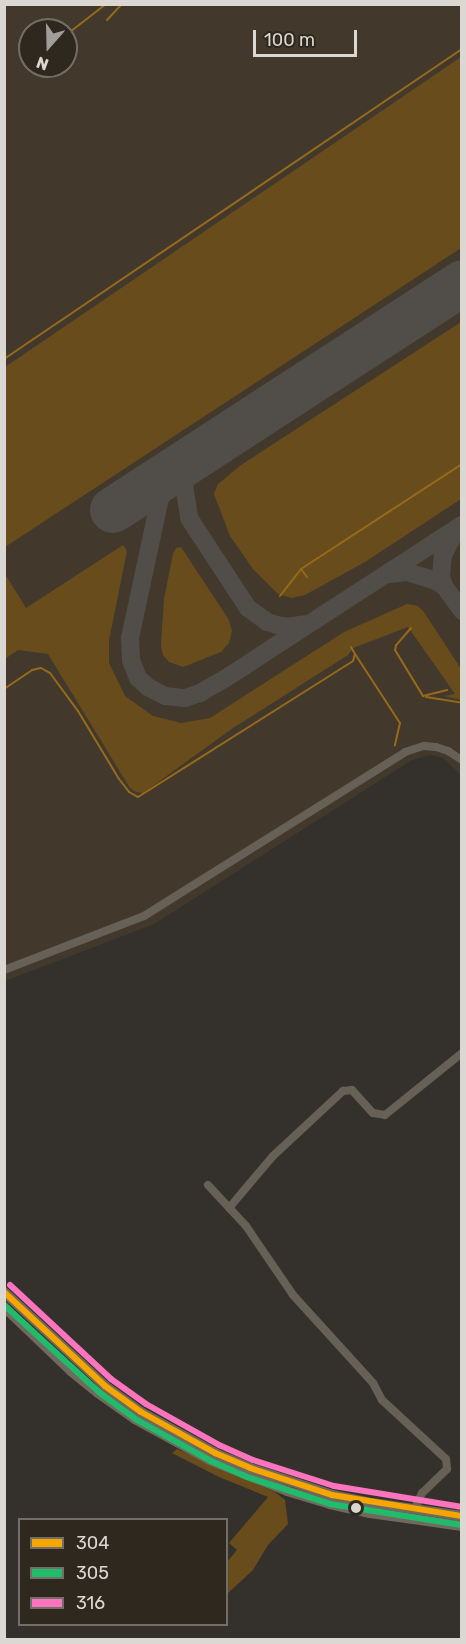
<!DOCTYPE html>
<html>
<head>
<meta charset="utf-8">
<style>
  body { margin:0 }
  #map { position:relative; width:466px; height:1644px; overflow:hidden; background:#34312c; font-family:Rubik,sans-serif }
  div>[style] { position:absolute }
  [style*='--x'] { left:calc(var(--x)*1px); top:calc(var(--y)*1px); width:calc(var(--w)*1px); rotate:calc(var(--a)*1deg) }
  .built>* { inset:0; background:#42392c }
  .green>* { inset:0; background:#684c1c }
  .stream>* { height:2px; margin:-1px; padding:0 1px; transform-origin:1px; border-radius:1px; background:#976a1a }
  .taxiway>* { height:18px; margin:-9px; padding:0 9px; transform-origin:9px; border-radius:9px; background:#514d48 }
  .runway>* { height:46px; margin:-23px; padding:0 23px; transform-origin:23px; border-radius:23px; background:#514d48 }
  .street>* { height:8px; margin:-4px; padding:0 4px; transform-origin:4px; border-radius:4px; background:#666056 }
  .secondary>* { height:10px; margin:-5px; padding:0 5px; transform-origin:5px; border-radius:5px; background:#71695d }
  .bus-1>* { height:6px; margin:-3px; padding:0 3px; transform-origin:3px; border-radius:3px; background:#f7a600 }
  .bus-2>* { height:6px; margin:-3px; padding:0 3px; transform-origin:3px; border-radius:3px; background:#20bc6c }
  .bus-3>* { height:6px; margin:-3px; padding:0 3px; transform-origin:3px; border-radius:3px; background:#fc73be }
  .dots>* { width:16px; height:16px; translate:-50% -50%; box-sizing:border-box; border:3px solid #2e281f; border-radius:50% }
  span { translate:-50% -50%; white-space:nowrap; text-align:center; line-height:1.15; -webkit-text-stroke:4.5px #2e281f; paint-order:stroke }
  .frame { position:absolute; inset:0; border:6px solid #dbd7d2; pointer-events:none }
  .legend { position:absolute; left:18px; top:1518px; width:210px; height:108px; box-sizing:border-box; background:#2e281f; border:2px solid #736e67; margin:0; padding:8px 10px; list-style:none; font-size:18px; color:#dbd7d2 }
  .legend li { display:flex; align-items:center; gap:12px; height:30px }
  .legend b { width:30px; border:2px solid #736e67 }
  .north { position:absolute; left:18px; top:18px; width:60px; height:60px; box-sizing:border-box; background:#2e281f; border:2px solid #736e67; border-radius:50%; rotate:200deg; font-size:16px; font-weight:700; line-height:24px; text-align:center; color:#dbd7d2 }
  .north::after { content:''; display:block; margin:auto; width:21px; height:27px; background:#a19d98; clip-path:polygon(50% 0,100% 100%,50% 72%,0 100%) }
  .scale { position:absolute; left:253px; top:30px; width:104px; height:27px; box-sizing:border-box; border:3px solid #dbd7d2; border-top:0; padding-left:8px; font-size:18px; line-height:21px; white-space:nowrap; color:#dbd7d2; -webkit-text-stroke:4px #2e281f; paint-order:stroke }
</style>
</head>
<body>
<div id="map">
  <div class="built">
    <i style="clip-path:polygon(evenodd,5px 5px,461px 5px,461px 775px,443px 758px,430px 755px,412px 760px,154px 924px,5px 981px,5px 5px,30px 30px,66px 30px,66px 66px,30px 66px,30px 30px)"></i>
  </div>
  <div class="green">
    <i style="clip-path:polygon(461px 57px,461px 248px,5px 547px,5px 367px)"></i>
    <i style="clip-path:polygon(461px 322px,461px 499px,365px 562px,305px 595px,292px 598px,278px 594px,253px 569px,230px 536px,214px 494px,218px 484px,241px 465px)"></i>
    <i style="clip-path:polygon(123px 545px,127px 551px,109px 640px,109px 663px,125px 696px,153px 716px,181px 723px,210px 718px,344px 632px,407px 604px,418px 606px,424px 612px,461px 669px,461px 700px,444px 696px,455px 694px,408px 627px,353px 648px,348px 655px,233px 728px,143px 793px,136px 792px,130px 788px,48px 654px,18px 650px,5px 659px,5px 574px,26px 608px)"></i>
    <i style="clip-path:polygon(181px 547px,229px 620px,232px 631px,229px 643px,221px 652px,183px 667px,169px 662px,163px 655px,161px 646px,164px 599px,173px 554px,176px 548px)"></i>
    <i style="clip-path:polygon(177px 1449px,275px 1492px,285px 1500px,288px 1524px,268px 1545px,253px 1570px,227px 1594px,227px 1562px,237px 1550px,229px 1543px,268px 1497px,219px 1477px,172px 1453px)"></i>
  </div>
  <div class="stream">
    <i style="--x:107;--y:20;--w:22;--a:-47"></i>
    <i style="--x:66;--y:35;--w:51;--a:-37.8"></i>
    <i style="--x:4;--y:359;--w:553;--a:-34.09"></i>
    <i style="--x:301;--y:569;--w:10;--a:53"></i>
    <i style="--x:280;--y:596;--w:34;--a:-52"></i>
    <i style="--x:301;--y:569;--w:192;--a:-33.1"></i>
    <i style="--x:411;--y:628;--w:23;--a:131"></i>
    <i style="--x:396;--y:645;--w:5;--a:101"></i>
    <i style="--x:395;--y:650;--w:54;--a:58.7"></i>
    <i style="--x:423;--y:696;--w:25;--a:-14"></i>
    <i style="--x:355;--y:654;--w:82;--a:56.9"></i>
    <i style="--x:400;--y:723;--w:23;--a:103"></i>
    <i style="--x:4;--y:689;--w:34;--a:-34"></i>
    <i style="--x:32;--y:670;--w:9;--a:-13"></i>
    <i style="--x:41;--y:668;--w:10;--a:29"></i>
    <i style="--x:50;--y:673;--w:47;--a:53.6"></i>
    <i style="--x:78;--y:711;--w:79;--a:58.9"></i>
    <i style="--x:119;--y:779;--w:16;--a:52"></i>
    <i style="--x:129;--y:792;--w:10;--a:29"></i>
    <i style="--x:138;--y:797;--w:254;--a:-32.3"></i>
    <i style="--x:353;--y:661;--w:7;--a:-74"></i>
    <i style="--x:355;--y:654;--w:8;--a:-120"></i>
    <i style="--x:426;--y:697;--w:36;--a:9"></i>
  </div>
  <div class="taxiway">
    <i style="--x:201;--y:453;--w:35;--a:139"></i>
    <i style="--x:175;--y:476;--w:27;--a:124"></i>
    <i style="--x:160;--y:498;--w:143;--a:102.1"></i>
    <i style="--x:130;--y:638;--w:22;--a:87"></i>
    <i style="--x:131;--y:660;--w:19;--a:69"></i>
    <i style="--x:138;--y:678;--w:13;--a:42"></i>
    <i style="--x:148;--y:687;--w:19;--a:28"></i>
    <i style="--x:165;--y:696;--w:20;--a:6"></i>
    <i style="--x:185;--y:698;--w:16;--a:-18"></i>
    <i style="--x:200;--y:693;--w:30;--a:-30"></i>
    <i style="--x:226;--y:678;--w:281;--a:-33"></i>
    <i style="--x:192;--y:464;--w:22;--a:111"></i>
    <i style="--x:184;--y:485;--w:33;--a:81"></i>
    <i style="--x:189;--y:518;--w:108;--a:56.8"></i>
    <i style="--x:248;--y:608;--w:24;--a:36"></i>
    <i style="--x:267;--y:622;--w:10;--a:17"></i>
    <i style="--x:277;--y:625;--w:10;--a:11"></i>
    <i style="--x:287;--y:627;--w:18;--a:-9"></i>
    <i style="--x:389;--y:574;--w:18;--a:-6"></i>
    <i style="--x:407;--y:572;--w:28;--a:17"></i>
    <i style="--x:434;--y:580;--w:12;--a:31"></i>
    <i style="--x:444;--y:586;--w:31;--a:54"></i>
    <i style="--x:444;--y:586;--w:10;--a:-107"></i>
    <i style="--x:441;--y:576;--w:21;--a:-85"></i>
    <i style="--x:443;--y:555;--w:26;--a:-62"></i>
  </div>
  <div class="runway">
    <i style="--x:113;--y:510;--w:416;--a:-33"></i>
  </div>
  <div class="street">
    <i style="--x:4;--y:970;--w:150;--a:-21.1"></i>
    <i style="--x:144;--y:916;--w:308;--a:-32.1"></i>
    <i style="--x:405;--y:752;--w:20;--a:-18"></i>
    <i style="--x:424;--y:746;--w:12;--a:5"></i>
    <i style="--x:436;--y:747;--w:13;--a:18"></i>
    <i style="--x:448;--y:751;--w:17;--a:33"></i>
    <i style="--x:208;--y:1185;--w:56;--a:47.2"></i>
    <i style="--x:246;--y:1226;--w:83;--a:55.7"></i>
    <i style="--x:293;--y:1295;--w:119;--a:47.7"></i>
    <i style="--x:373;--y:1383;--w:19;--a:62"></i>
    <i style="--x:382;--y:1400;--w:87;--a:42.7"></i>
    <i style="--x:446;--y:1459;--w:10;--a:84"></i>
    <i style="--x:447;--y:1469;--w:35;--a:136"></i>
    <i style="--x:422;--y:1493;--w:19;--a:115"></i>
    <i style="--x:229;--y:1208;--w:68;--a:-49.8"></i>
    <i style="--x:273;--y:1156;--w:96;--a:-42.9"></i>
    <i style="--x:343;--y:1091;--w:9;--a:-6"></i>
    <i style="--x:352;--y:1090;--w:31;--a:48"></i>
    <i style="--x:373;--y:1113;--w:12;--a:9"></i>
    <i style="--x:385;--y:1115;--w:99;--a:-38.8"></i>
  </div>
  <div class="secondary">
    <i style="--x:4;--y:1292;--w:138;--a:42.9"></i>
    <i style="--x:105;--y:1386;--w:44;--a:35.8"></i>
    <i style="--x:141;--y:1412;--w:85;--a:29"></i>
    <i style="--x:215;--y:1453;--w:38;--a:23"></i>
    <i style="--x:250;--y:1468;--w:86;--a:18.2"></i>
    <i style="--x:332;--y:1495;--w:41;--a:11.3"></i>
    <i style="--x:372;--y:1503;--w:91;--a:8.2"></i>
    <i style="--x:4;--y:1307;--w:93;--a:43.7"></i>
    <i style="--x:71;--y:1371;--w:35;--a:39"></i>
    <i style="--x:98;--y:1393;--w:45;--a:35.1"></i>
    <i style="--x:135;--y:1419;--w:85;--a:28.7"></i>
    <i style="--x:210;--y:1460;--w:83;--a:21.9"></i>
    <i style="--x:287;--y:1491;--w:45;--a:16.8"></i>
    <i style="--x:330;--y:1504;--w:41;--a:12.7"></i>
    <i style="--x:370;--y:1513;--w:93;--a:8"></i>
  </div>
  <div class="bus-1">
    <i style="--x:4;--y:1292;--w:138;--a:42.9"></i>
    <i style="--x:105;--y:1386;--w:44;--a:35.8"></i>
    <i style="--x:141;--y:1412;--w:85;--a:29"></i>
    <i style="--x:215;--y:1453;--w:38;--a:23"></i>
    <i style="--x:250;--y:1468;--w:86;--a:18.2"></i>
    <i style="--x:332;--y:1495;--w:132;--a:9.2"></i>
  </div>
  <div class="bus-2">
    <i style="--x:4;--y:1305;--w:130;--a:42.5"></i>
    <i style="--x:100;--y:1393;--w:46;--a:36.1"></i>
    <i style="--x:137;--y:1420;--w:85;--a:29"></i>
    <i style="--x:211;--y:1461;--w:39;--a:24"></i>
    <i style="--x:247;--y:1477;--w:87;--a:18"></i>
    <i style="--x:330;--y:1504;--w:133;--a:9.1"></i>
  </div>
  <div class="bus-3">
    <i style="--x:10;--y:1285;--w:138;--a:42.9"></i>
    <i style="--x:111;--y:1379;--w:43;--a:35.5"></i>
    <i style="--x:146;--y:1404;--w:84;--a:29.3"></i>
    <i style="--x:219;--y:1445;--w:37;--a:24"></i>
    <i style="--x:253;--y:1460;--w:85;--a:17.8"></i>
    <i style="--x:334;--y:1486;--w:130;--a:9.3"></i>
  </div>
  <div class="dots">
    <i style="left:356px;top:1508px;background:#dbd7d2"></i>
  </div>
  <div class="frame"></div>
  <ul class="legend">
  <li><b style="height:8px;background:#f7a600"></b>304</li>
  <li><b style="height:8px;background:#20bc6c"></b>305</li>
  <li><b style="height:8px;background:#fc73be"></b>316</li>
  </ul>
  <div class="north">N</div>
  <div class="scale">100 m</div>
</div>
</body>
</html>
